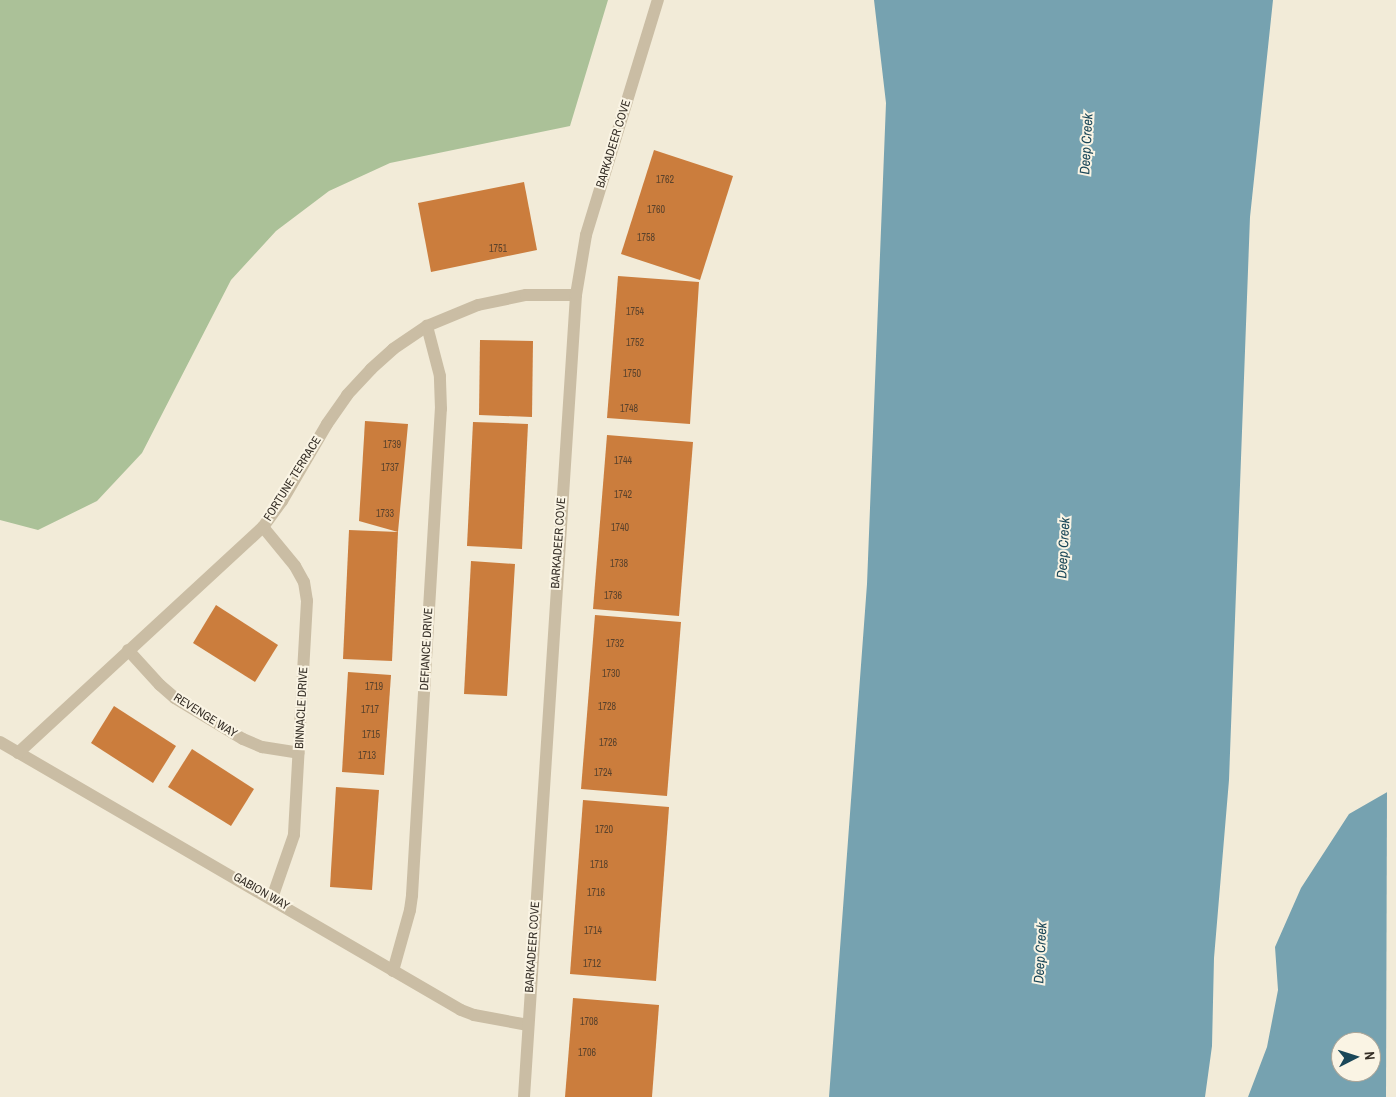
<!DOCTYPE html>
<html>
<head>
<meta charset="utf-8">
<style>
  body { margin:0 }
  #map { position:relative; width:1396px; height:1097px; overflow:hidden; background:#f2ebd8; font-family:"Archivo Narrow",sans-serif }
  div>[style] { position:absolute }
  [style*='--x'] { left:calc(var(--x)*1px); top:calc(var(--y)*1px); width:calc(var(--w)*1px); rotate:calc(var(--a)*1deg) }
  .green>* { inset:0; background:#abc198 }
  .water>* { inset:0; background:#76a2b0 }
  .pier>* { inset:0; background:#f2ebd8 }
  .building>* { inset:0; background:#cb7d3d }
  .minor>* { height:12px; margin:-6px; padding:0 6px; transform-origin:6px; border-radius:6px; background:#cabda4 }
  span { translate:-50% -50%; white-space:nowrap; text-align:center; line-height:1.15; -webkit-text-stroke:4px #faf4e4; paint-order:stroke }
  .number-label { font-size:10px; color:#5a422c }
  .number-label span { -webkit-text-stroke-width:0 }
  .street-label { font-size:12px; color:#352e26 }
  .water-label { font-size:14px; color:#1a4758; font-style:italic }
  .north { position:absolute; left:1331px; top:1032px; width:50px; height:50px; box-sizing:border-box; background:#faf4e4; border:1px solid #aba598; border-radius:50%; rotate:85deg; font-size:14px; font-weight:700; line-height:20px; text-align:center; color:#352e26 }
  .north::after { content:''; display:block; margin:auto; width:18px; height:22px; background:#1a4758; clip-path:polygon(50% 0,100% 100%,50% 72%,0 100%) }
</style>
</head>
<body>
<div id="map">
  <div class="green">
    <i style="clip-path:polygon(0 0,608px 0,570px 126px,390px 163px,329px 191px,276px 231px,231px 280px,142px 453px,97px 501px,38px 530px,0 520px)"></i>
  </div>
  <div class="water">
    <i style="clip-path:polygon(874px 0,1273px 0,1250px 217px,1229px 780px,1214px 958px,1212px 1046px,1205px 1097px,829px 1097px,867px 584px,886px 103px)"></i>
    <i style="clip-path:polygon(evenodd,1396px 787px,1396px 1097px,1248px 1097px,1267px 1047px,1278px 990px,1275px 947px,1301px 888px,1349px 814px,1396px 787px,1341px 1042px,1371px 1042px,1371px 1072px,1341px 1072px,1341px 1042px)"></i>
  </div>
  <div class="pier">
    <i style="clip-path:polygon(1396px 785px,1396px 1097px,1386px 1097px,1387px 790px)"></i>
  </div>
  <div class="building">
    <i style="clip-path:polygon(654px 150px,733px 176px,700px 280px,621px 254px)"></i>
    <i style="clip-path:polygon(524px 182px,537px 250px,431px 272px,418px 203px)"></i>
    <i style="clip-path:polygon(618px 276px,699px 282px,690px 424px,607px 418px)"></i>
    <i style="clip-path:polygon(480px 340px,533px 341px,532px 417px,479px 415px)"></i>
    <i style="clip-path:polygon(365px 421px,408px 424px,398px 532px,359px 521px)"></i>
    <i style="clip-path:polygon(473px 422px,528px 424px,522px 549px,467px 546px)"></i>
    <i style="clip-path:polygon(607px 435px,693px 442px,679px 616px,593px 609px)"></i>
    <i style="clip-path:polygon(349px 530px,398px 532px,392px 661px,343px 659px)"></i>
    <i style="clip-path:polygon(471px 561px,515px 564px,507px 696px,464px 694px)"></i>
    <i style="clip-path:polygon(216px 605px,278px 645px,255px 682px,193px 643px)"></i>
    <i style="clip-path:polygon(595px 615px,681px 622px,667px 796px,581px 789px)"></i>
    <i style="clip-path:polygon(348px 672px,391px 675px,384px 775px,342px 772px)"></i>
    <i style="clip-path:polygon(114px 706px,176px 746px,153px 783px,91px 743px)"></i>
    <i style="clip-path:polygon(192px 749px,254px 789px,231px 826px,168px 787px)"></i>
    <i style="clip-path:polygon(336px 787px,379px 790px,372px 890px,330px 887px)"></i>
    <i style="clip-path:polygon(583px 800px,669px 807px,656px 981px,570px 974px)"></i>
    <i style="clip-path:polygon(573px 998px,659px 1005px,652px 1097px,565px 1097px)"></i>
  </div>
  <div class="minor">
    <i style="--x:263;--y:527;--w:50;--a:50.6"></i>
    <i style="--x:295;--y:566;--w:18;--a:61"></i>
    <i style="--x:304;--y:582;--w:19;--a:81"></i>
    <i style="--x:307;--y:601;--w:234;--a:93.2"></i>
    <i style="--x:294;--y:835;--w:67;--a:109.2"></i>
    <i style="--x:128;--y:650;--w:47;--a:47.6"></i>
    <i style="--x:160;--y:685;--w:20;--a:41"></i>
    <i style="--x:175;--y:698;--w:79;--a:31.1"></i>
    <i style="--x:243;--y:739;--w:21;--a:23"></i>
    <i style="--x:262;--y:747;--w:37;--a:9"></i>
    <i style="--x:0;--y:742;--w:533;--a:30.17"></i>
    <i style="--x:461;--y:1010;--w:14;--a:21"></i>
    <i style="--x:474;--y:1015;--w:55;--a:10.5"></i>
    <i style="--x:18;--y:753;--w:333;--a:-42.7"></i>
    <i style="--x:263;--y:527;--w:32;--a:-54"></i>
    <i style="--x:282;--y:501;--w:89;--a:-59.7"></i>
    <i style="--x:327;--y:424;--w:35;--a:-55"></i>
    <i style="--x:347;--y:395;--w:35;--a:-47"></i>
    <i style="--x:371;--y:369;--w:30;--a:-42"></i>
    <i style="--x:393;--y:349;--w:41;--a:-34.1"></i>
    <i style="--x:427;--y:326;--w:55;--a:-22.4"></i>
    <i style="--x:478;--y:305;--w:49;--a:-11.8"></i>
    <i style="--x:526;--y:295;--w:50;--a:0"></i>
    <i style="--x:393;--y:971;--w:63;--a:-74.4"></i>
    <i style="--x:410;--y:910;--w:15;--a:-82"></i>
    <i style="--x:412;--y:895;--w:487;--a:-86.6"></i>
    <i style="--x:441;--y:409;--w:33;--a:-92"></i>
    <i style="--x:440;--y:376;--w:52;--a:-104.6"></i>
    <i style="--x:524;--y:1097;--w:804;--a:-86.29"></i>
    <i style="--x:576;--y:295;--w:61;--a:-80.5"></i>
    <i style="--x:586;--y:235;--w:246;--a:-73"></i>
  </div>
  <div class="number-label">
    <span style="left:665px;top:180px">1762</span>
    <span style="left:656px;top:210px">1760</span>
    <span style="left:646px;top:238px">1758</span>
    <span style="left:498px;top:249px">1751</span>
    <span style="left:635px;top:312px">1754</span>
    <span style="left:635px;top:343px">1752</span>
    <span style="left:632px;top:374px">1750</span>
    <span style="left:629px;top:409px">1748</span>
    <span style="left:392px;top:445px">1739</span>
    <span style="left:623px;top:461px">1744</span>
    <span style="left:390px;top:468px">1737</span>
    <span style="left:623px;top:495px">1742</span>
    <span style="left:385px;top:514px">1733</span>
    <span style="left:620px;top:528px">1740</span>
    <span style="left:619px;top:564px">1738</span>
    <span style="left:613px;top:596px">1736</span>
    <span style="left:615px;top:644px">1732</span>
    <span style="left:611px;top:674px">1730</span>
    <span style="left:374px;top:687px">1719</span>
    <span style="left:607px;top:707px">1728</span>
    <span style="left:370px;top:710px">1717</span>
    <span style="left:371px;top:735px">1715</span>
    <span style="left:608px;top:743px">1726</span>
    <span style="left:367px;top:756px">1713</span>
    <span style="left:603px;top:773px">1724</span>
    <span style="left:604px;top:830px">1720</span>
    <span style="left:599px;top:865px">1718</span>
    <span style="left:596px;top:893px">1716</span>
    <span style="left:593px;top:931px">1714</span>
    <span style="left:592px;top:964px">1712</span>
    <span style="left:589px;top:1022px">1708</span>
    <span style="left:587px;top:1053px">1706</span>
  </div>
  <div class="street-label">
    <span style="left:614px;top:144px;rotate:-73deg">BARKADEER COVE</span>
    <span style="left:293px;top:479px;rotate:-58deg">FORTUNE TERRACE</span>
    <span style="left:559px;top:543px;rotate:-86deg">BARKADEER COVE</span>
    <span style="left:427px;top:649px;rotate:-87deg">DEFIANCE DRIVE</span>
    <span style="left:302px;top:708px;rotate:-87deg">BINNACLE DRIVE</span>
    <span style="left:205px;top:716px;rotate:32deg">REVENGE WAY</span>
    <span style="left:261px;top:892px;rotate:30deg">GABION WAY</span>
    <span style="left:533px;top:947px;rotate:-86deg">BARKADEER COVE</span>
  </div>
  <div class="water-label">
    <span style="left:1086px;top:144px;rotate:-87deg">Deep Creek</span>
    <span style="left:1063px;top:548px;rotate:-87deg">Deep Creek</span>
    <span style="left:1040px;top:953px;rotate:-87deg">Deep Creek</span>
  </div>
  <div class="north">N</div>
</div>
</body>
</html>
